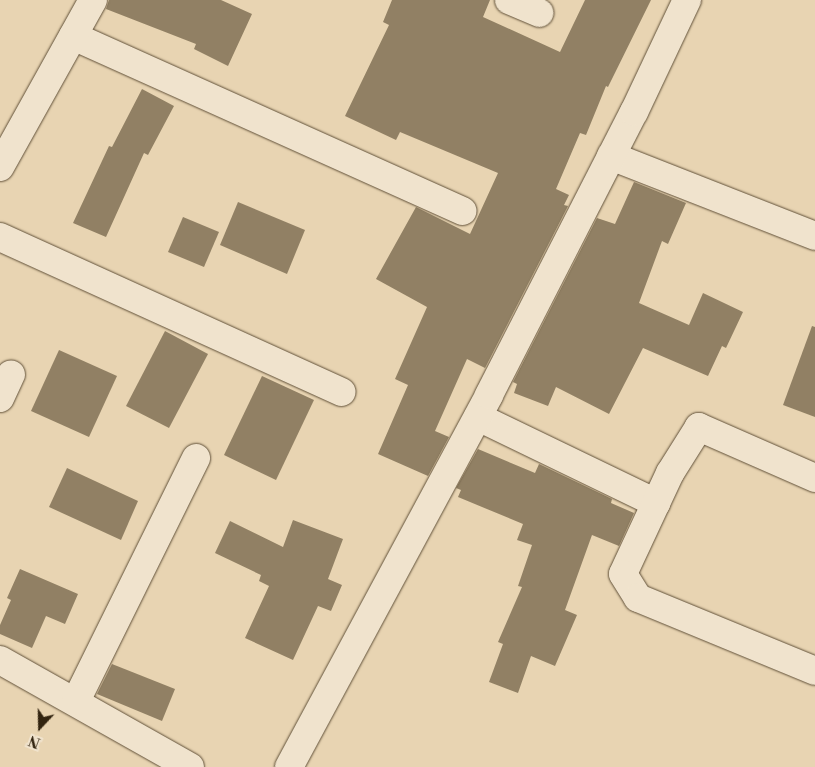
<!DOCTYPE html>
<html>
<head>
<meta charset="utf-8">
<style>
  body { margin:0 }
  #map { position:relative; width:815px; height:767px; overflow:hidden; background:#e8d4b2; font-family:"Libre Bodoni",serif }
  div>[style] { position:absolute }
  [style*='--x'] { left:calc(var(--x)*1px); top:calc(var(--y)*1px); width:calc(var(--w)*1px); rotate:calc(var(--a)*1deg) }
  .building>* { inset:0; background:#918064 }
  .roads { filter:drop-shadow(0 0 1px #605038) drop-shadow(0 0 1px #605038) }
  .street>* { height:28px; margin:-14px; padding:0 14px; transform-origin:14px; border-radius:14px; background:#f0e3cd }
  span { translate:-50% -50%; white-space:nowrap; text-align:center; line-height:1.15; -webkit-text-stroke:5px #f0e3cd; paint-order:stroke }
  .north { position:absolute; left:15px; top:702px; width:50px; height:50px; -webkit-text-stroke:4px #f0e3cd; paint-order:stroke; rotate:201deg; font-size:14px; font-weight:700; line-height:20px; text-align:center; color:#322410 }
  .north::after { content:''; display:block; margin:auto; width:18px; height:22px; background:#322410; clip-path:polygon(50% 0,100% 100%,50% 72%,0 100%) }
</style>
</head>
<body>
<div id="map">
  <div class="building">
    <i style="clip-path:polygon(109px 0,221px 0,252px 14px,228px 66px,194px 49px,196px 44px,106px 9px)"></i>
    <i style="clip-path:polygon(392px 0,490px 0,483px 17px,560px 52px,585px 0,651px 0,608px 87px,606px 86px,586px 135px,580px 133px,556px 189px,569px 195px,564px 205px,568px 206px,485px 368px,467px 359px,435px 431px,449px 437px,428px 476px,378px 454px,408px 385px,395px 379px,427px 307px,376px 279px,416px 207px,470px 234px,498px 173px,400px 132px,396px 140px,345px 116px,389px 25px,383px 22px)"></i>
    <i style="clip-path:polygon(142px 89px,174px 106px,148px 155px,144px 153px,106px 237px,73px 223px,109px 146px,112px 147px)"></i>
    <i style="clip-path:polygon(634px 182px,686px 203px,668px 244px,662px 241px,639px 303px,689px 325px,703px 293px,743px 312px,726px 348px,722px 346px,708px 376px,643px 348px,609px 414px,556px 387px,548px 406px,514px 393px,517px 384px,513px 382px,597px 218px,615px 224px)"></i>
    <i style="clip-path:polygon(238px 202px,305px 230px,287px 274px,220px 245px)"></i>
    <i style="clip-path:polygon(183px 217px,219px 232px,204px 267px,168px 252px)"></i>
    <i style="clip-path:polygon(812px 326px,815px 327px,815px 417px,783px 405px)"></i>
    <i style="clip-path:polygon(165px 331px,208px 354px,169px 428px,126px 406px)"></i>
    <i style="clip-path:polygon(59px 350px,117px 376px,89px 437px,31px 411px)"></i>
    <i style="clip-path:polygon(262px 376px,314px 400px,276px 480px,224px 455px)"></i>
    <i style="clip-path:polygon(478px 449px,535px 473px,539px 464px,612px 499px,611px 503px,634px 513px,619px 546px,592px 535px,565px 610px,577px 615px,555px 666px,531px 656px,518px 693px,489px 682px,503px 644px,498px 642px,522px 587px,518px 586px,532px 545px,517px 540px,523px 524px,458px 497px,461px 490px,456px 488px)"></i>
    <i style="clip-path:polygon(67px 468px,138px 501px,121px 540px,49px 507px)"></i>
    <i style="clip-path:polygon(293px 520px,343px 539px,328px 579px,342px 585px,331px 611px,318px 606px,293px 660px,245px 638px,269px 586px,259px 581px,261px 575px,215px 553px,230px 521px,283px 547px)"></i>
    <i style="clip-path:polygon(20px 569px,78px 594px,65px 624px,46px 616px,32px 648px,0 634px,0 625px,11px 600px,7px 598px)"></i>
    <i style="clip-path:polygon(112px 664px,175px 689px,162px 721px,97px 694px)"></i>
  </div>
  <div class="roads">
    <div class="street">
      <i style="--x:509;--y:0;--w:33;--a:23"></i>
      <i style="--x:73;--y:36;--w:427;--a:24.2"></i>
      <i style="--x:611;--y:156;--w:219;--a:21.4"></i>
      <i style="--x:0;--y:167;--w:191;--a:-60.9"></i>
      <i style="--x:0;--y:237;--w:375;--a:24.4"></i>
      <i style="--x:0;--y:398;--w:26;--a:-65"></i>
      <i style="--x:478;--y:417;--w:198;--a:25.8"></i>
      <i style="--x:815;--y:478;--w:127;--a:-156.3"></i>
      <i style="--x:699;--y:427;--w:54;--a:122.2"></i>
      <i style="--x:670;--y:473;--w:111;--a:115"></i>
      <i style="--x:623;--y:574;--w:28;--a:58"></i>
      <i style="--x:638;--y:598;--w:191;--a:22.4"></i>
      <i style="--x:0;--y:660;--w:218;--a:29.4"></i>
      <i style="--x:76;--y:701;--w:271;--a:-63.7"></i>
      <i style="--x:289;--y:767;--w:422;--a:-61.7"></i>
      <i style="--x:489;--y:395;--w:318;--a:-62.9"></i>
      <i style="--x:634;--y:112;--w:124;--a:-64.7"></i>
    </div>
  </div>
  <div class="north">N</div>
</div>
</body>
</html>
